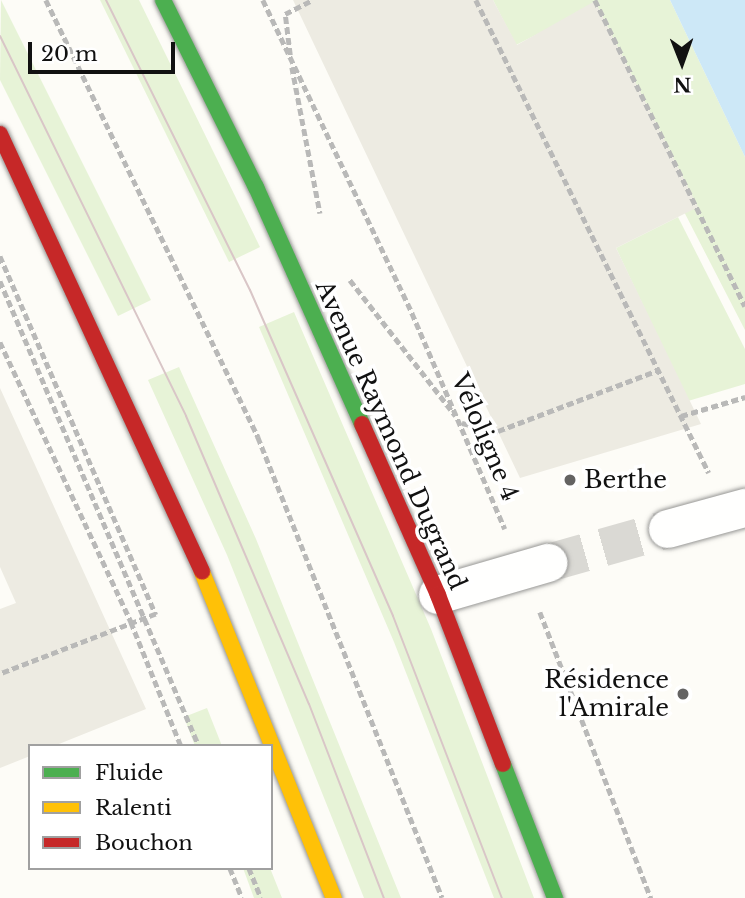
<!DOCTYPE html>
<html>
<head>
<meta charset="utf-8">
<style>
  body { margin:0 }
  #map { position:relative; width:745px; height:898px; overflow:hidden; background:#fdfcf7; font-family:"Libre Baskerville",serif }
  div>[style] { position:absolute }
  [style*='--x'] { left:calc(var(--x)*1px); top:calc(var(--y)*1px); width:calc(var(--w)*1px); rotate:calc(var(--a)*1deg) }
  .green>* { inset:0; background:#e7f3d7 }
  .plaza>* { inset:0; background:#edebe2 }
  .water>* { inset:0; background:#cde8f7 }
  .street-tunnel>* { height:38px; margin-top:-19px; transform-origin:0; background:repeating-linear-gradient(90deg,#dad9d4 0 38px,transparent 0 57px) }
  .path>* { height:4.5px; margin-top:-2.25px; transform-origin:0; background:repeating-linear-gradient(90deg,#b9b9b8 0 7px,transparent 0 10.5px) }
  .roads { filter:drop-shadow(0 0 2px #979795) drop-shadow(0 0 2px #979795) }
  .street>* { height:38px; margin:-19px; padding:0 19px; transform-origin:19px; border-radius:19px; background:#fffffe }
  .fast>* { height:16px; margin:-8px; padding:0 8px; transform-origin:8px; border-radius:8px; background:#4caf50 }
  .slow>* { height:16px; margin:-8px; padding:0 8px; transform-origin:8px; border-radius:8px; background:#ffc107 }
  .jam>* { height:16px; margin:-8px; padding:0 8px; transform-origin:8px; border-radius:8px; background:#c62828 }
  .tram>* { height:2px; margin:-1px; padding:0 1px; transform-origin:1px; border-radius:1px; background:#d9c6c7 }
  .dots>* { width:19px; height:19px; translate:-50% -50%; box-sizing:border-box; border:4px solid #fff; border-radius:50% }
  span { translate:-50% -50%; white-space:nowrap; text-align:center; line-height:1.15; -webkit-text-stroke:7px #fff; paint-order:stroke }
  .street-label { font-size:24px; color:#111 }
  .poi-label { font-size:24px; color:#111 }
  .left { translate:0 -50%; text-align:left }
  .right { translate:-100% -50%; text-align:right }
  .legend { position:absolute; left:28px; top:744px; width:245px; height:126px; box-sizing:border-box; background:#fff; border:2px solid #a0a0a0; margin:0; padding:9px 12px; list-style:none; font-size:21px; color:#111 }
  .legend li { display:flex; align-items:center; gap:14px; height:35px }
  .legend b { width:35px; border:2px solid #a0a0a0 }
  .north { position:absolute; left:647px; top:28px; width:70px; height:70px; -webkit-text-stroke:5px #fff; paint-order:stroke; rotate:179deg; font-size:19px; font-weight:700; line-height:28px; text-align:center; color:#111 }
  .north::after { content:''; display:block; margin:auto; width:24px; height:32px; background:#111; clip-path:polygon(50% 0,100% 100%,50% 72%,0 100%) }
  .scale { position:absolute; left:28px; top:42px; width:147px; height:32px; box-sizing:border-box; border:4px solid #111; border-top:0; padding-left:9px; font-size:21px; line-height:24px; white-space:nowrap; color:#111; -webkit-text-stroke:5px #fff; paint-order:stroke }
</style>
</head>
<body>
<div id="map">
  <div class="green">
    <i style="clip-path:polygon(1px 0,151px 300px,118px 316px,0 80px)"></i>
    <i style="clip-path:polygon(100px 0,139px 0,260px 247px,229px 262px)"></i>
    <i style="clip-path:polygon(493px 0,670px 0,745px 157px,745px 330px,581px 12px,516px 45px)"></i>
    <i style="clip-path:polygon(678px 217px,745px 349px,745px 384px,688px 401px,616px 248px)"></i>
    <i style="clip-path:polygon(294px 312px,431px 629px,534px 898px,494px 898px,394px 642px,259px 327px)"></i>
    <i style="clip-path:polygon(179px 367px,256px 539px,401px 898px,364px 898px,227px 555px,148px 380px)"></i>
    <i style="clip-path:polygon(207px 708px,222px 746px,195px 746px,184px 717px)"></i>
    <i style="clip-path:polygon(243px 868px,270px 868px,282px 898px,254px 898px)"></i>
  </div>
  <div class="plaza">
    <i style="clip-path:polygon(293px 0,493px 0,517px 45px,595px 1px,698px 207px,616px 248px,701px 424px,520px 478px)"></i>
    <i style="clip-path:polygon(0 388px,146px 709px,54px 746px,30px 746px,30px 756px,0 768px,0 609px,16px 603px,0 567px)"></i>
  </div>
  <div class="water">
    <i style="clip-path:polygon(670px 0,745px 0,745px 157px)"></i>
  </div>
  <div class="street-tunnel">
    <i style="--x:548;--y:563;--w:125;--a:-15.8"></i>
  </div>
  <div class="path">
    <i style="--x:46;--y:0;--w:486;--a:64.1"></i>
    <i style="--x:258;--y:437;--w:496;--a:68.2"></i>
    <i style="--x:263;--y:0;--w:347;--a:64.5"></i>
    <i style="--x:412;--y:313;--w:235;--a:66.7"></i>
    <i style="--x:476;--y:0;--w:527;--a:63.78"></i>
    <i style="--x:595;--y:0;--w:341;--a:63.9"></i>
    <i style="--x:290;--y:55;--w:41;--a:-97"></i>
    <i style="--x:285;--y:14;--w:30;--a:-27"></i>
    <i style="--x:292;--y:67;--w:149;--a:79.1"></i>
    <i style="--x:0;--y:256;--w:391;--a:66.5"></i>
    <i style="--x:156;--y:614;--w:167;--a:159"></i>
    <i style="--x:350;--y:280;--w:172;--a:52.1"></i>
    <i style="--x:0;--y:281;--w:506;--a:66.83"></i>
    <i style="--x:0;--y:342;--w:309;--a:64.9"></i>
    <i style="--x:131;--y:622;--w:134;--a:68"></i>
    <i style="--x:681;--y:416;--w:67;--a:-16.5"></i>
    <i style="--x:462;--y:423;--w:37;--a:13"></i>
    <i style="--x:498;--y:431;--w:172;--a:-20.8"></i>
    <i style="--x:540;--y:612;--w:307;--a:68.8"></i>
    <i style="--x:230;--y:868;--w:32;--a:68"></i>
    <i style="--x:249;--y:868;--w:32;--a:68"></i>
  </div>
  <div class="roads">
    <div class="street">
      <i style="--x:668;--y:529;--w:80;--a:-15.3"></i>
      <i style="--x:438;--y:595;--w:115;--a:-16.2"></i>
    </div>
    <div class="fast">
      <i style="--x:163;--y:0;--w:209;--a:63.6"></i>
      <i style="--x:256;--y:187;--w:260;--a:65.9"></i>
      <i style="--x:503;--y:764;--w:144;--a:68.8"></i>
    </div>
    <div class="slow">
      <i style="--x:202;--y:572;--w:352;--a:68"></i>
    </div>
    <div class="jam">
      <i style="--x:0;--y:134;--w:482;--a:65.2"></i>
      <i style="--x:362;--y:424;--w:187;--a:66"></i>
      <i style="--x:438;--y:595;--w:181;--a:69"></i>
    </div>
  </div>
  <div class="tram">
    <i style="--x:106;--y:0;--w:324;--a:63.6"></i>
    <i style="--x:250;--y:290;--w:356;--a:66.3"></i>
    <i style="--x:393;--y:616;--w:302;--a:68.9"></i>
    <i style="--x:0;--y:36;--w:423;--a:63.9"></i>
    <i style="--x:186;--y:416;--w:313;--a:66.9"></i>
    <i style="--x:309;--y:704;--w:208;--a:68.9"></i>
  </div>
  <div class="dots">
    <i style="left:570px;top:480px;background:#646362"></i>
    <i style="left:683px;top:694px;background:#646362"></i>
  </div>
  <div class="street-label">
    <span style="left:391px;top:435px;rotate:66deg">Avenue Raymond Dugrand</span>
    <span style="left:485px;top:437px;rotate:67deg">Véloligne 4</span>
  </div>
  <div class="poi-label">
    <span class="left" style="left:584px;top:480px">Berthe</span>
    <span class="right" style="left:669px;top:694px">Résidence<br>l'Amirale</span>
  </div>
  <ul class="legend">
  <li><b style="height:9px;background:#4caf50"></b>Fluide</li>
  <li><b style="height:9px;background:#ffc107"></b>Ralenti</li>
  <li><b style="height:9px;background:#c62828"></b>Bouchon</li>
  </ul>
  <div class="north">N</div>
  <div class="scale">20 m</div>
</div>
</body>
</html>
